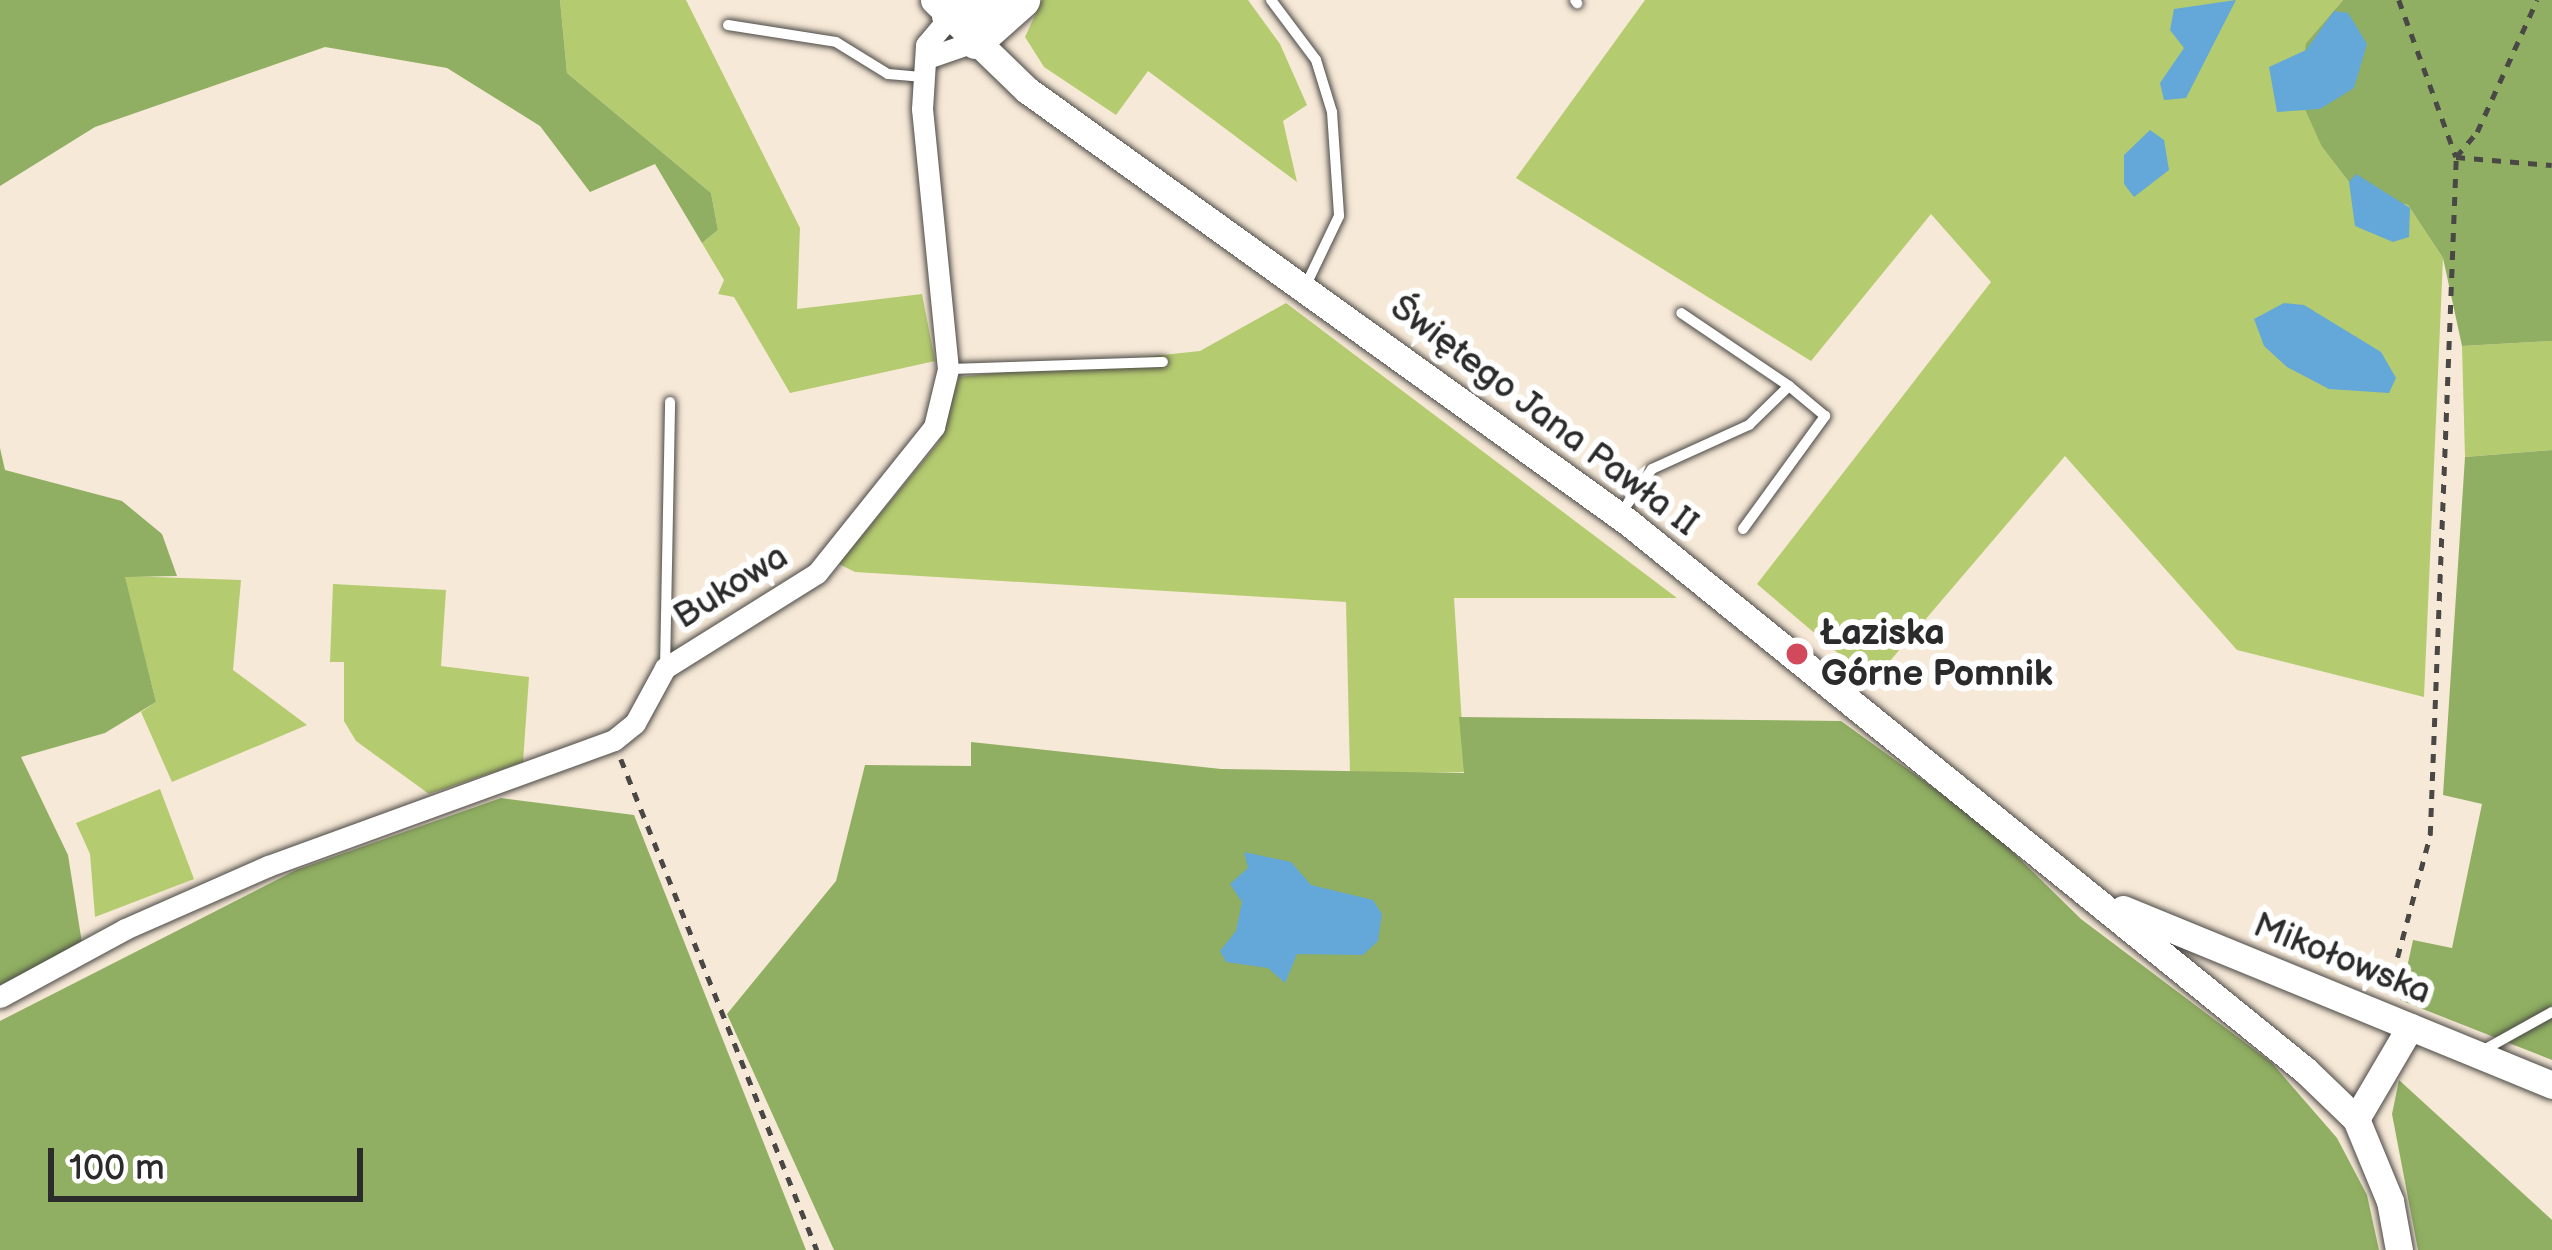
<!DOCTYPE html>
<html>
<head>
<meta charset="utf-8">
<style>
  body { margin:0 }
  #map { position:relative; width:2552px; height:1250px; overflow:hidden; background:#f7e9d7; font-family:"Balsamiq Sans",sans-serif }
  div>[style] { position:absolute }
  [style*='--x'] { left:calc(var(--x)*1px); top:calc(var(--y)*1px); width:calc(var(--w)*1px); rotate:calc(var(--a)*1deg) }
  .green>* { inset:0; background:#b5cb70 }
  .forest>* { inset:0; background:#90af62 }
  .water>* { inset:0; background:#64a7d9 }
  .path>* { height:4.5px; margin-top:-2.25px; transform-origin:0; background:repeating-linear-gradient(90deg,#4a4845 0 9px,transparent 0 18px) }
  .roads { filter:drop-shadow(0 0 3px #4a4845) drop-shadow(0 0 3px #4a4845) }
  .service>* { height:10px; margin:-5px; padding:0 5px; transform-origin:5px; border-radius:5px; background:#fff }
  .minor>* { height:21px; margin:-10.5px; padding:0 10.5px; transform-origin:10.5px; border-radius:10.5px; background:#fff }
  .tertiary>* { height:27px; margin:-13.5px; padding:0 13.5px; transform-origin:13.5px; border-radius:13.5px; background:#fff }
  .primary>* { height:36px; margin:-18px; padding:0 18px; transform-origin:18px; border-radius:18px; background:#fff }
  .dots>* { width:33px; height:33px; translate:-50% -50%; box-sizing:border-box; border:6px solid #fff; border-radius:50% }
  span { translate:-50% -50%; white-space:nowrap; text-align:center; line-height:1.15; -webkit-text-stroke:12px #fff; paint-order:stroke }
  .street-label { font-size:36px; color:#2b2b2b }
  .poi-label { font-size:36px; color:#2b2b2b; font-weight:700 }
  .left { translate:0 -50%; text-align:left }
  .scale { position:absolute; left:48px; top:1148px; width:315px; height:54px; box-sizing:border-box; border:6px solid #2b2b2b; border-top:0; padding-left:15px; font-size:36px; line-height:42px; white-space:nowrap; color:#2b2b2b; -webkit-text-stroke:9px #fff; paint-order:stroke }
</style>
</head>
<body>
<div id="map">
  <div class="green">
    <i style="clip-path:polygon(560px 0,686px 0,800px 228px,797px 309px,922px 294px,935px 361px,790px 393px,734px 297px,718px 294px,724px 280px,702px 243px,718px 230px,711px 193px,567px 73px)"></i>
    <i style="clip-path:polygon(1042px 0,1248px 0,1280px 44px,1307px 105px,1283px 121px,1297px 182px,1148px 71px,1116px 115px,1044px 67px,1025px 37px)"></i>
    <i style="clip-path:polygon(1645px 0,2343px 0,2306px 43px,2322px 147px,2359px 195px,2408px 205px,2443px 258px,2424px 697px,2237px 650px,2065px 456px,1872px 682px,1757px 584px,1991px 282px,1931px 214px,1811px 361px,1516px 178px)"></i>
    <i style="clip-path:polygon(1286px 303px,1677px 598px,1454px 598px,1465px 772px,1350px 774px,1346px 602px,855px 572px,839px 564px,939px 442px,959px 377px,1200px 351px)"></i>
    <i style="clip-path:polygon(2552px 341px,2552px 450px,2465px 457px,2462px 346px)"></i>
    <i style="clip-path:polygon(124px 576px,241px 580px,233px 670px,307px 725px,172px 782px,141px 712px,156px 702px)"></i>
    <i style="clip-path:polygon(333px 584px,446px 590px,441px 666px,529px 677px,523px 762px,429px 794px,356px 741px,344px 721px,344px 662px,330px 662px)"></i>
    <i style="clip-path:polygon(160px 789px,194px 879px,95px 917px,90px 854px,76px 823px)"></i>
  </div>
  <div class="forest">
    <i style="clip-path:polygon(0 0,560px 0,567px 73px,711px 193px,718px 230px,702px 243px,655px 164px,590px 192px,540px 126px,447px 68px,325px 47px,95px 127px,0 186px)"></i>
    <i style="clip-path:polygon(2343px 0,2552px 0,2552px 341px,2462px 346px,2443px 258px,2408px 205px,2359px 195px,2322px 147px,2299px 96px,2306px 43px)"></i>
    <i style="clip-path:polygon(0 448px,5px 470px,122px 501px,162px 534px,177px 576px,125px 577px,156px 702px,105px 733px,21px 757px,68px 855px,82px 943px,0 985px)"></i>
    <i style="clip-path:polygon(2552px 450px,2552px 1060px,2400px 1000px,2413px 940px,2452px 948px,2482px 804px,2443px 795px,2465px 457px)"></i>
    <i style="clip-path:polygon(1459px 717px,1841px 721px,1985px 825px,2081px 919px,2272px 1063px,2337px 1138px,2367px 1195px,2379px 1250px,834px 1250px,727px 1014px,836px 881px,865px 765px,971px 766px,971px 742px,1221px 769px,1464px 773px)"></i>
    <i style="clip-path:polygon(501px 798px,634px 815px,806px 1250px,0 1250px,0 1021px,296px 870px)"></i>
    <i style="clip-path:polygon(2399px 1080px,2552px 1220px,2552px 1250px,2418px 1250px,2392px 1114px)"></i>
  </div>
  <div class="water">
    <i style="clip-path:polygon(2236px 0,2186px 98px,2164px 100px,2160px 83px,2184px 48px,2170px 30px,2174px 9px)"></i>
    <i style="clip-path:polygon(2334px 11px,2348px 13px,2367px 44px,2354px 88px,2320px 109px,2277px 112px,2269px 67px,2306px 50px)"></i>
    <i style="clip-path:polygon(2150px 130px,2164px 140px,2169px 170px,2134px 197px,2124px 184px,2124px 155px)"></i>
    <i style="clip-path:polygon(2356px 174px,2410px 208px,2409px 237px,2393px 242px,2355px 226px,2349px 182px)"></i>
    <i style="clip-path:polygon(2284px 303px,2304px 305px,2381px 352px,2396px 378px,2389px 393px,2329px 389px,2287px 367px,2264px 346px,2254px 319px)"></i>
    <i style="clip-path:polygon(1244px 852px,1291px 862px,1311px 885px,1373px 900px,1382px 914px,1378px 941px,1363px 955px,1297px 954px,1285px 983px,1268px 968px,1226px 962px,1220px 951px,1236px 931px,1242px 902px,1230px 884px,1248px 868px)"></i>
  </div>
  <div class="path">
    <i style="--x:2399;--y:0;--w:167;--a:70"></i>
    <i style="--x:2456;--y:157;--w:33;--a:-50"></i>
    <i style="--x:2477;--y:132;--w:145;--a:-65.6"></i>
    <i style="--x:621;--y:759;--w:529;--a:68.24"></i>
    <i style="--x:2388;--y:992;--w:163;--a:-75"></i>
    <i style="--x:2430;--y:835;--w:678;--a:-87.8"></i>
    <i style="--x:2456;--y:157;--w:96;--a:4.8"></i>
  </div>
  <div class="roads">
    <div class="service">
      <i style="--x:1271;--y:0;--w:75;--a:53.1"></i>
      <i style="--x:1316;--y:60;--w:54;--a:72.9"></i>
      <i style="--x:1332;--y:112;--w:104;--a:86.1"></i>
      <i style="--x:1339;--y:216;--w:76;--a:115.6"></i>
      <i style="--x:1575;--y:0;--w:4;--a:56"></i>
      <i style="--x:728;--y:25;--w:109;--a:8.9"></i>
      <i style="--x:836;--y:42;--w:61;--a:31.6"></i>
      <i style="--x:888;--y:74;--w:36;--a:5"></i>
      <i style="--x:948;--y:369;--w:215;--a:-1.9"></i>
      <i style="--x:1621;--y:513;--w:54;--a:-54.8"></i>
      <i style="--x:1652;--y:469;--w:107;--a:-24.4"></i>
      <i style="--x:1749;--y:425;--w:56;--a:-44.3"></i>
      <i style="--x:1789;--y:386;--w:130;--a:-145.9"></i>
      <i style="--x:1743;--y:529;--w:140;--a:-54"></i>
      <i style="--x:1825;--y:416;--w:47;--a:-140.2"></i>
      <i style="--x:665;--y:668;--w:266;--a:-88.9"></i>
      <i style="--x:2482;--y:1051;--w:80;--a:-29.1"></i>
    </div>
    <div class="minor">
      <i style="--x:927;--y:58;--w:52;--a:-19.1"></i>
      <i style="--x:0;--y:997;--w:142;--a:-28.5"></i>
      <i style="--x:125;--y:929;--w:156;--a:-23.8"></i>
      <i style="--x:268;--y:866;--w:368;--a:-20"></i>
      <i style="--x:614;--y:740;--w:27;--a:-39"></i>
      <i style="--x:635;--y:723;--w:63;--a:-61.4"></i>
      <i style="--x:665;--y:668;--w:179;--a:-32"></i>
      <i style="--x:817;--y:573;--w:187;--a:-51.3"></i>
      <i style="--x:934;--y:427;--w:60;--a:-76.4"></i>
      <i style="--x:948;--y:369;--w:261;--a:-95.7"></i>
      <i style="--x:922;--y:109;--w:64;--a:-86.4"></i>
      <i style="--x:926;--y:45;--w:38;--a:-50"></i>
    </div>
    <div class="tertiary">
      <i style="--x:934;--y:0;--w:129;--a:44.1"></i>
      <i style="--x:1027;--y:90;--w:740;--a:35.71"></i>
      <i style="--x:1628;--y:522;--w:871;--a:38.99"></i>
      <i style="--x:2305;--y:1070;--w:71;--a:43.9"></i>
      <i style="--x:2356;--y:1119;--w:89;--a:67.5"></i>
      <i style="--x:2390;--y:1201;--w:50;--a:79.6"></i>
      <i style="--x:2123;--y:909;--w:464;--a:22.3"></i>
      <i style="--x:2356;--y:1119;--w:107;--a:-59.6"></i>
    </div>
    <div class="primary">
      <i style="--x:950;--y:16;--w:43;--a:-21.8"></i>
      <i style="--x:976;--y:41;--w:62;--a:-41.7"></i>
    </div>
  </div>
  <div class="dots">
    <i style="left:1797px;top:654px;background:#d1495b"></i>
  </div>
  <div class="street-label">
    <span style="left:1544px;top:416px;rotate:37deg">Świętego Jana Pawła II</span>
    <span style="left:731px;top:587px;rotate:-32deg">Bukowa</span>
    <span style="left:2342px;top:959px;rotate:22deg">Mikołowska</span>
  </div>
  <div class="poi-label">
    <span class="left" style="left:1821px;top:654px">Łaziska<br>Górne Pomnik</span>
  </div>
  <div class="scale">100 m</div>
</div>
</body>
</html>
